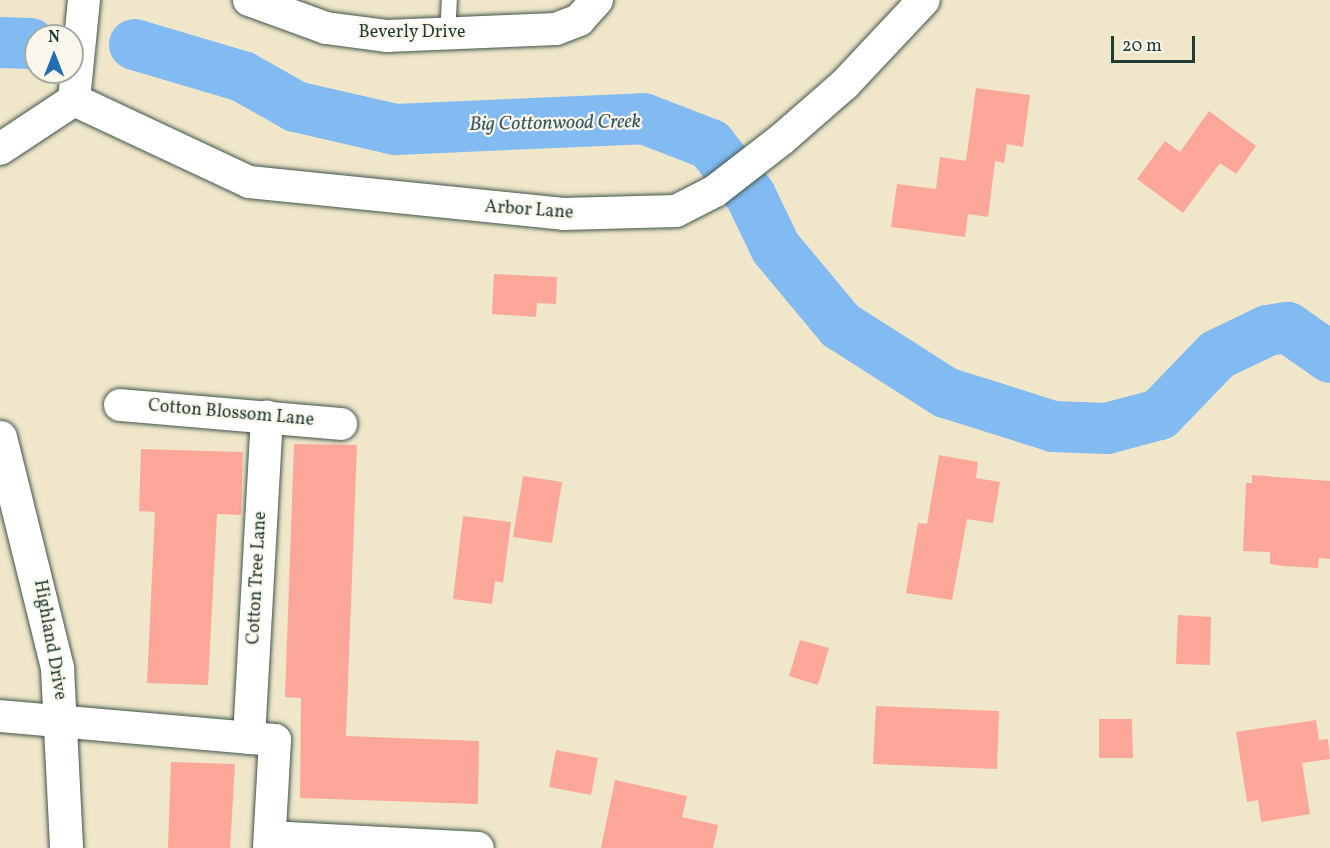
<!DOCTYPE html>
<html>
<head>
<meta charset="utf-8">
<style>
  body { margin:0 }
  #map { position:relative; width:1330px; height:848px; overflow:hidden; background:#f0e6ca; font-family:Vollkorn,serif }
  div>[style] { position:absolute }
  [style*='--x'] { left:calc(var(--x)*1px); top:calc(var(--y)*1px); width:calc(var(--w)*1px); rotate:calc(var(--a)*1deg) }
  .river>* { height:51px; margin:-25.5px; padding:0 25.5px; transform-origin:25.5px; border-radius:25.5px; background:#82baf2 }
  .building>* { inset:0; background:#fca79a }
  .roads { filter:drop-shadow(0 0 2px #3e564a) drop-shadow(0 0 2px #3e564a) }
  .lane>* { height:15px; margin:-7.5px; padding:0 7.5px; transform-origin:7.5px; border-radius:7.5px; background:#fff }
  .street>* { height:32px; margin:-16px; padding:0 16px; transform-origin:16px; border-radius:16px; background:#fff }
  .secondary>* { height:33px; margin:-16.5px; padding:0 16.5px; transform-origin:16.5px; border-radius:16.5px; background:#fff }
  span { translate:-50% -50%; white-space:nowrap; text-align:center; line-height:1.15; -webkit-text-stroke:4.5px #fbf7ec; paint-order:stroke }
  .street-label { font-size:18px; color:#1f3d34 }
  .water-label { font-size:20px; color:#385c64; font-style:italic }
  .north { position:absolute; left:24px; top:24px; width:60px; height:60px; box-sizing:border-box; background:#fbf7ec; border:2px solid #a3ada2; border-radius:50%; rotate:0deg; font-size:16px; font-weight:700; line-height:24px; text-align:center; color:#1f3d34 }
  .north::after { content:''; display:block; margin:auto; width:21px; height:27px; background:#1f6fb2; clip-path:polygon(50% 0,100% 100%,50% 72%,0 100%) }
  .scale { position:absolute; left:1111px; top:36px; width:84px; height:27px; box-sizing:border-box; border:3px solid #1f3d34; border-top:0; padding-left:8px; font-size:18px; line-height:21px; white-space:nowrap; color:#1f3d34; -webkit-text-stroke:4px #fbf7ec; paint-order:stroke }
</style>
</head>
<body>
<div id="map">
  <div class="river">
    <i style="--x:0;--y:42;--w:30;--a:2"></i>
    <i style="--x:134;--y:44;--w:113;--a:16.5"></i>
    <i style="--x:242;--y:76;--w:61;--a:29.5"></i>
    <i style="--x:295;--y:106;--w:103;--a:13"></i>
    <i style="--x:395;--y:129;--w:248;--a:-2.5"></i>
    <i style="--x:643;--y:118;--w:72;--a:21.2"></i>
    <i style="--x:710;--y:144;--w:65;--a:51.9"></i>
    <i style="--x:750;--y:195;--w:58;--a:64.3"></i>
    <i style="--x:775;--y:247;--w:102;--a:50.2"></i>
    <i style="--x:840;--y:325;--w:125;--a:32.5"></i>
    <i style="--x:945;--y:392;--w:113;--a:17.5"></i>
    <i style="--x:1053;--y:426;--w:53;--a:2.2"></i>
    <i style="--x:1106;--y:428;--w:55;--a:-14.8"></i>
    <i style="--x:1159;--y:414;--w:83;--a:-46"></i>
    <i style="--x:1217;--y:354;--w:55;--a:-25.6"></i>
    <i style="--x:1267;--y:330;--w:20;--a:-9"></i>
    <i style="--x:1287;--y:327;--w:52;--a:34.9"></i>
  </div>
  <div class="building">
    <i style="clip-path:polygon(976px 88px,1030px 95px,1023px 147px,1007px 144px,1004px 163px,995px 161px,988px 217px,968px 214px,965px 237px,891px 227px,897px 184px,936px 189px,940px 157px,966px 161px)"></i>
    <i style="clip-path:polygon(1209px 111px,1256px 146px,1236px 174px,1220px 163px,1183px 213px,1137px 179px,1165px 141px,1180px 152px)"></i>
    <i style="clip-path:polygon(494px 274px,557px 277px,556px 304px,537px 303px,536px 317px,492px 314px)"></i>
    <i style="clip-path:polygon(294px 444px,357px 445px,346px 736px,479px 741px,478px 804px,300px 798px,301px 698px,285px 697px)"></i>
    <i style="clip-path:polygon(141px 449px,243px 452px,241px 515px,217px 514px,208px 685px,147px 683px,155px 512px,139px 511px)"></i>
    <i style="clip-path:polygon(939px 455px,978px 462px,976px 478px,1000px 482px,993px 523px,967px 519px,952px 600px,906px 593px,918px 523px,927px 524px)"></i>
    <i style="clip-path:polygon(1252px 475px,1330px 481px,1330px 559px,1319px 558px,1318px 568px,1283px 566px,1270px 564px,1270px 552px,1243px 551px,1246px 483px,1252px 483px)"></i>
    <i style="clip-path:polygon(523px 476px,562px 482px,552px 543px,513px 537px)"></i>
    <i style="clip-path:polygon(463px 516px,511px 522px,503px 583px,495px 581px,492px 604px,453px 599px)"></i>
    <i style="clip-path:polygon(1178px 615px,1211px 617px,1210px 665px,1176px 664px)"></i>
    <i style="clip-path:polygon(800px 640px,829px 648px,818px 685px,789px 676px)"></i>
    <i style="clip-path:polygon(876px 706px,999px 711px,997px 769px,873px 764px)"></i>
    <i style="clip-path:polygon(1099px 719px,1132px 719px,1133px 758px,1099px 758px)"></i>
    <i style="clip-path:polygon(1316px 720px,1319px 740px,1328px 739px,1330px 759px,1302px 763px,1310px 814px,1261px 822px,1258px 800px,1247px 802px,1236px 732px)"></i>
    <i style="clip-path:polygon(556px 750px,598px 758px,591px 795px,549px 787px)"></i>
    <i style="clip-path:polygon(171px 762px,235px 764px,230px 848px,168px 848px)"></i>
    <i style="clip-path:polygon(615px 780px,687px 796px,682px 817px,718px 825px,713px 848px,601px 848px)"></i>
  </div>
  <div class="roads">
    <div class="lane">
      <i style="--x:447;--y:35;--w:35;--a:-87"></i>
    </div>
    <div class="street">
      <i style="--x:249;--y:0;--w:82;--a:20"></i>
      <i style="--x:326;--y:28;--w:62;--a:7.5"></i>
      <i style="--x:387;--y:36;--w:169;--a:-2.4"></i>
      <i style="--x:556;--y:29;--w:25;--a:-21"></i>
      <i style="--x:579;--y:20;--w:27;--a:-48"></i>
      <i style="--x:74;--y:100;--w:193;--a:25.1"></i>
      <i style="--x:249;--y:182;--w:316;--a:5.8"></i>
      <i style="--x:563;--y:214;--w:113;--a:-1.5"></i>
      <i style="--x:676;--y:211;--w:44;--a:-27.1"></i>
      <i style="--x:715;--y:191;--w:85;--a:-37.8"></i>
      <i style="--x:782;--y:139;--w:84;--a:-41.1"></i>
      <i style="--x:845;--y:84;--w:115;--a:-46.8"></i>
      <i style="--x:0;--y:149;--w:89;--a:-33.5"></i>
      <i style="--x:74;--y:100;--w:100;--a:-84.3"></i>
      <i style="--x:120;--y:405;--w:222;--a:4.9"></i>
      <i style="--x:0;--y:716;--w:276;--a:5"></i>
      <i style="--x:275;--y:740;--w:108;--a:93.2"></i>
      <i style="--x:249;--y:738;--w:322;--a:-86.8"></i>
      <i style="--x:270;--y:837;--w:208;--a:3"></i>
    </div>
    <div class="secondary">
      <i style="--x:0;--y:437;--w:238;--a:76.1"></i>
      <i style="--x:57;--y:668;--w:180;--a:87.1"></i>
    </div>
  </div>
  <div class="street-label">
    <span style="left:412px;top:33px">Beverly Drive</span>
    <span style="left:529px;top:211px;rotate:4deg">Arbor Lane</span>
    <span style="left:231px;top:414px;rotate:5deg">Cotton Blossom Lane</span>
    <span style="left:258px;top:578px;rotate:-87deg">Cotton Tree Lane</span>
    <span style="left:49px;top:640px;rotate:80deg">Highland Drive</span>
  </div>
  <div class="water-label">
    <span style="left:555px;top:124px;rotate:-1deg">Big Cottonwood Creek</span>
  </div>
  <div class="north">N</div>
  <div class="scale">20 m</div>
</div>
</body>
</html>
